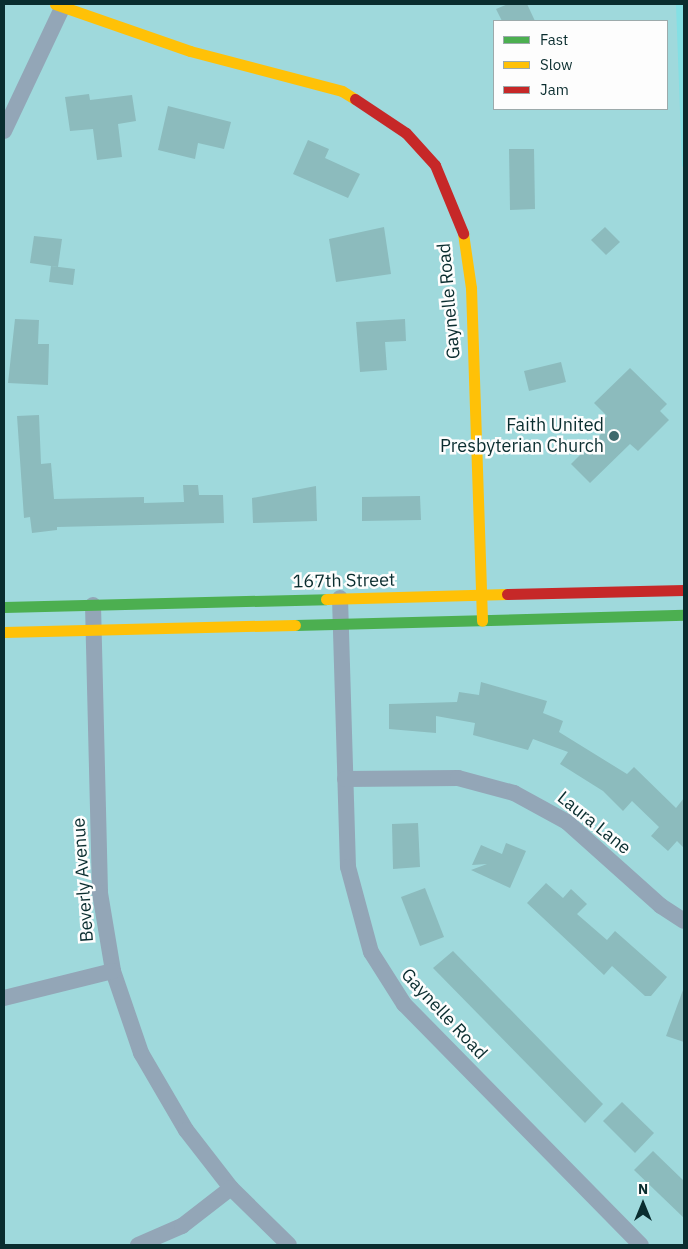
<!DOCTYPE html>
<html>
<head>
<meta charset="utf-8">
<style>
  body { margin:0 }
  #map { position:relative; width:688px; height:1249px; overflow:hidden; background:#9fd9dc; font-family:"IBM Plex Sans",sans-serif }
  div>[style] { position:absolute }
  [style*='--x'] { left:calc(var(--x)*1px); top:calc(var(--y)*1px); width:calc(var(--w)*1px); rotate:calc(var(--a)*1deg) }
  .built>* { inset:0; background:#84e0e4 }
  .building>* { inset:0; background:#8cbbbd }
  .street>* { height:16px; margin:-8px; padding:0 8px; transform-origin:8px; border-radius:8px; background:#93a6b7 }
  .fast>* { height:11px; margin:-5.5px; padding:0 5.5px; transform-origin:5.5px; border-radius:5.5px; background:#4caf50 }
  .slow>* { height:11px; margin:-5.5px; padding:0 5.5px; transform-origin:5.5px; border-radius:5.5px; background:#ffc107 }
  .jam>* { height:11px; margin:-5.5px; padding:0 5.5px; transform-origin:5.5px; border-radius:5.5px; background:#c62828 }
  .dots>* { width:14px; height:14px; translate:-50% -50%; box-sizing:border-box; border:2px solid #fdfdfd; border-radius:50% }
  span { translate:-50% -50%; white-space:nowrap; text-align:center; line-height:1.15; -webkit-text-stroke:5px #fdfdfd; paint-order:stroke }
  .street-label { font-size:18px; color:#0a2d2f }
  .poi-label { font-size:18px; color:#0a2d2f }
  .right { translate:-100% -50%; text-align:right }
  .frame { position:absolute; inset:0; border:5px solid #0a2d2f; pointer-events:none }
  .legend { position:absolute; left:493px; top:20px; width:175px; height:90px; box-sizing:border-box; background:#fdfdfd; border:1px solid #9caaab; margin:0; padding:6px 9px; list-style:none; font-size:15px; color:#0a2d2f }
  .legend li { display:flex; align-items:center; gap:10px; height:25px }
  .legend b { width:25px; border:1px solid #9caaab }
  .north { position:absolute; left:618px; top:1179px; width:50px; height:50px; -webkit-text-stroke:4px #fdfdfd; paint-order:stroke; rotate:0deg; font-size:14px; font-weight:700; line-height:20px; text-align:center; color:#0a2d2f }
  .north::after { content:''; display:block; margin:auto; width:18px; height:22px; background:#0a2d2f; clip-path:polygon(50% 0,100% 100%,50% 72%,0 100%) }
</style>
</head>
<body>
<div id="map">
  <div class="built">
    <i style="clip-path:polygon(676px 4px,684px 4px,684px 168px,682px 166px)"></i>
  </div>
  <div class="building">
    <i style="clip-path:polygon(508px 4px,527px 4px,535px 21px,502px 21px,496px 9px)"></i>
    <i style="clip-path:polygon(89px 94px,90px 100px,132px 95px,136px 121px,118px 124px,122px 157px,97px 160px,93px 129px,70px 131px,65px 97px)"></i>
    <i style="clip-path:polygon(168px 106px,231px 122px,224px 149px,198px 143px,195px 159px,158px 150px)"></i>
    <i style="clip-path:polygon(308px 140px,329px 149px,325px 158px,360px 174px,348px 198px,293px 174px)"></i>
    <i style="clip-path:polygon(509px 149px,534px 149px,535px 209px,510px 210px)"></i>
    <i style="clip-path:polygon(384px 227px,391px 274px,336px 282px,329px 239px)"></i>
    <i style="clip-path:polygon(605px 227px,620px 242px,606px 255px,591px 240px)"></i>
    <i style="clip-path:polygon(34px 236px,62px 239px,58px 267px,30px 263px)"></i>
    <i style="clip-path:polygon(51px 266px,75px 269px,73px 285px,49px 282px)"></i>
    <i style="clip-path:polygon(15px 319px,39px 320px,38px 344px,49px 344px,48px 385px,8px 383px)"></i>
    <i style="clip-path:polygon(405px 319px,406px 341px,385px 342px,387px 370px,360px 372px,356px 322px)"></i>
    <i style="clip-path:polygon(561px 362px,566px 382px,529px 391px,524px 371px)"></i>
    <i style="clip-path:polygon(630px 368px,667px 404px,660px 411px,669px 420px,638px 451px,630px 444px,590px 483px,571px 464px,601px 434px,596px 428px,607px 416px,594px 403px)"></i>
    <i style="clip-path:polygon(39px 415px,41px 464px,51px 463px,54px 499px,144px 497px,144px 503px,184px 502px,183px 485px,198px 485px,199px 495px,223px 495px,224px 523px,57px 527px,57px 530px,32px 533px,30px 517px,24px 518px,17px 416px)"></i>
    <i style="clip-path:polygon(316px 486px,317px 521px,253px 523px,252px 498px)"></i>
    <i style="clip-path:polygon(420px 496px,421px 520px,362px 521px,362px 497px)"></i>
    <i style="clip-path:polygon(481px 682px,547px 701px,543px 713px,563px 721px,559px 732px,627px 774px,634px 767px,676px 808px,684px 798px,684px 848px,677px 841px,668px 851px,651px 836px,659px 827px,632px 801px,623px 811px,603px 791px,560px 764px,568px 752px,533px 739px,528px 750px,473px 735px,475px 723px,436px 716px,436px 733px,389px 729px,389px 704px,457px 702px,459px 692px,479px 695px)"></i>
    <i style="clip-path:polygon(418px 823px,420px 867px,393px 869px,392px 824px)"></i>
    <i style="clip-path:polygon(506px 843px,526px 851px,510px 888px,471px 870px,487px 864px,472px 865px,481px 845px,502px 854px)"></i>
    <i style="clip-path:polygon(546px 883px,563px 898px,571px 889px,587px 904px,577px 914px,607px 940px,615px 931px,667px 977px,651px 996px,645px 996px,612px 966px,604px 975px,527px 903px)"></i>
    <i style="clip-path:polygon(425px 888px,444px 937px,420px 946px,401px 897px)"></i>
    <i style="clip-path:polygon(453px 951px,603px 1104px,585px 1123px,433px 968px)"></i>
    <i style="clip-path:polygon(683px 990px,684px 991px,684px 1042px,666px 1036px)"></i>
    <i style="clip-path:polygon(622px 1102px,654px 1133px,635px 1153px,603px 1121px)"></i>
    <i style="clip-path:polygon(653px 1151px,684px 1181px,684px 1218px,634px 1170px)"></i>
  </div>
  <div class="street">
    <i style="--x:4;--y:131;--w:140;--a:-64.7"></i>
    <i style="--x:340;--y:598;--w:269;--a:88.3"></i>
    <i style="--x:348;--y:867;--w:88;--a:74.9"></i>
    <i style="--x:371;--y:952;--w:62;--a:57.6"></i>
    <i style="--x:404;--y:1004;--w:338;--a:45.5"></i>
    <i style="--x:93;--y:605;--w:288;--a:88.6"></i>
    <i style="--x:100;--y:893;--w:79;--a:80.5"></i>
    <i style="--x:113;--y:971;--w:87;--a:71.1"></i>
    <i style="--x:141;--y:1053;--w:89;--a:59.7"></i>
    <i style="--x:186;--y:1130;--w:73;--a:52.2"></i>
    <i style="--x:231;--y:1188;--w:81;--a:44.5"></i>
    <i style="--x:345;--y:779;--w:113;--a:-0.5"></i>
    <i style="--x:458;--y:778;--w:58;--a:15"></i>
    <i style="--x:514;--y:793;--w:60;--a:28.7"></i>
    <i style="--x:567;--y:822;--w:126;--a:41.8"></i>
    <i style="--x:661;--y:906;--w:27;--a:33"></i>
    <i style="--x:4;--y:998;--w:112;--a:-13.9"></i>
    <i style="--x:138;--y:1245;--w:48;--a:-23.4"></i>
    <i style="--x:182;--y:1226;--w:62;--a:-37.8"></i>
  </div>
  <div class="fast">
    <i style="--x:4;--y:607;--w:322;--a:-1.4"></i>
    <i style="--x:295;--y:625;--w:389;--a:-1.5"></i>
  </div>
  <div class="slow">
    <i style="--x:55;--y:4;--w:143;--a:19.2"></i>
    <i style="--x:190;--y:51;--w:157;--a:14.7"></i>
    <i style="--x:342;--y:91;--w:15;--a:32"></i>
    <i style="--x:463;--y:233;--w:56;--a:81.7"></i>
    <i style="--x:471;--y:288;--w:333;--a:88.1"></i>
    <i style="--x:326;--y:599;--w:181;--a:-1.6"></i>
    <i style="--x:4;--y:632;--w:291;--a:-1.4"></i>
  </div>
  <div class="jam">
    <i style="--x:355;--y:99;--w:61;--a:33.7"></i>
    <i style="--x:406;--y:133;--w:43;--a:47.8"></i>
    <i style="--x:435;--y:165;--w:74;--a:67.6"></i>
    <i style="--x:507;--y:594;--w:177;--a:-1.3"></i>
  </div>
  <div class="dots">
    <i style="left:614px;top:436px;background:#3e696c"></i>
  </div>
  <div class="street-label">
    <span style="left:449px;top:301px;rotate:-95deg">Gaynelle Road</span>
    <span style="left:344px;top:581px;rotate:-1deg">167th Street</span>
    <span style="left:594px;top:823px;rotate:39deg">Laura Lane</span>
    <span style="left:83px;top:880px;rotate:-94deg">Beverly Avenue</span>
    <span style="left:444px;top:1014px;rotate:47deg">Gaynelle Road</span>
  </div>
  <div class="poi-label">
    <span class="right" style="left:604px;top:436px">Faith United<br>Presbyterian Church</span>
  </div>
  <div class="frame"></div>
  <ul class="legend">
  <li><b style="height:6px;background:#4caf50"></b>Fast</li>
  <li><b style="height:6px;background:#ffc107"></b>Slow</li>
  <li><b style="height:6px;background:#c62828"></b>Jam</li>
  </ul>
  <div class="north">N</div>
</div>
</body>
</html>
